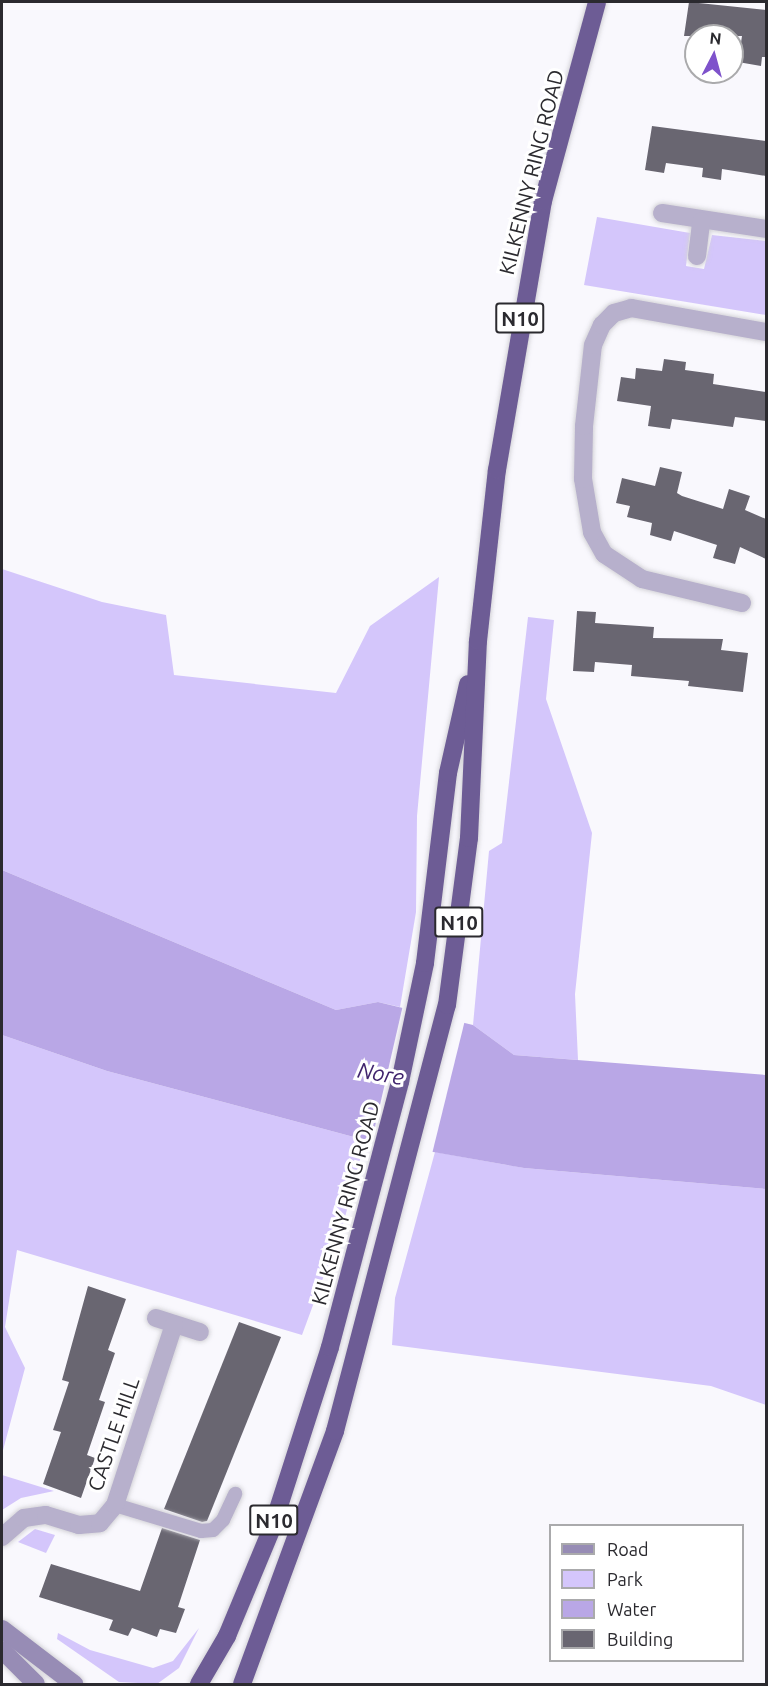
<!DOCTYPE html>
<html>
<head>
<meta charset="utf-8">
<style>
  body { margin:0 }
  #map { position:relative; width:768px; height:1686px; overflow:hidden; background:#f9f8fd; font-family:Ubuntu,sans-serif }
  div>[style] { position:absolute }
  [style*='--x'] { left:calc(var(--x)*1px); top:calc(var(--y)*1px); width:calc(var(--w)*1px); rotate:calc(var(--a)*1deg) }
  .green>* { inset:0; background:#d4c6fb }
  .water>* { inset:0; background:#b9a7e6 }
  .pier>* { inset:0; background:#f9f8fd }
  .building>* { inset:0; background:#696671 }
  .roads { filter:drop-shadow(0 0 2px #d4d3d8) drop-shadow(0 0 2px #d4d3d8) }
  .lane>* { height:14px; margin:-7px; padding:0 7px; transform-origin:7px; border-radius:7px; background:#b7b0cc }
  .street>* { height:18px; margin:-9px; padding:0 9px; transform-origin:9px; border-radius:9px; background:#b7b0cc }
  .secondary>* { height:18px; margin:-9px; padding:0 9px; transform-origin:9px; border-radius:9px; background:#978cb5 }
  .highway>* { height:18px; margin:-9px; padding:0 9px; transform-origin:9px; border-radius:9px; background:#6d5c95 }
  span { translate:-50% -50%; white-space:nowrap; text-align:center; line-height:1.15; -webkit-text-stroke:6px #fff; paint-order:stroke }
  .shield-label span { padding:2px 4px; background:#fff; border:2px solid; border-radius:4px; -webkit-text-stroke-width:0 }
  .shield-label { font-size:20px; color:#2b2a2f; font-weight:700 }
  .street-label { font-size:21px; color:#2b2a2f }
  .water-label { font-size:22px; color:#40246d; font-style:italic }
  .frame { position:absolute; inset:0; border:3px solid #2b2a2f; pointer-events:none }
  .legend { position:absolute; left:549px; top:1524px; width:195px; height:138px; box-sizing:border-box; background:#fff; border:2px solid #aaaaac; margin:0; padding:8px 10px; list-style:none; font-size:18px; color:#2b2a2f }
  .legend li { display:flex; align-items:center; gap:12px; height:30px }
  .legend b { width:30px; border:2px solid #aaaaac }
  .north { position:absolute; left:684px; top:24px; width:60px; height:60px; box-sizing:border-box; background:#fff; border:2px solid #aaaaac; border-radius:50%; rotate:6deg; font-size:16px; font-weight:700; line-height:24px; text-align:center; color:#2b2a2f }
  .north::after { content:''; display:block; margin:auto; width:21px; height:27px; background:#7e52cb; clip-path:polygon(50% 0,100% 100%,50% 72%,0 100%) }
</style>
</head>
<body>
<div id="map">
  <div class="green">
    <i style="clip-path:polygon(597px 217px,690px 233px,686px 266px,704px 269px,712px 235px,766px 241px,766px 315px,584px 285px)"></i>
    <i style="clip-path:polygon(2px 569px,102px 602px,166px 615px,174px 675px,336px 693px,370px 626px,439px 577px,417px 816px,416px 912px,400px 1007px,378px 1002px,336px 1010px,2px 870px)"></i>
    <i style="clip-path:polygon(528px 617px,554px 620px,546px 699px,592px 833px,575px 994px,578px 1060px,514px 1055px,473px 1025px,489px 851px,502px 843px)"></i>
    <i style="clip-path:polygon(2px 1035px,107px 1071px,365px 1140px,344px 1221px,302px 1335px,17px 1250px,5px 1327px,25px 1368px,2px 1454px)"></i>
    <i style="clip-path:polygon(435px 1152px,524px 1168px,766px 1189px,766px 1405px,711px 1386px,392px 1345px,395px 1298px)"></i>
    <i style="clip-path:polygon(2px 1475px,54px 1491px,21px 1498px,2px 1510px)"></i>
    <i style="clip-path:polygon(35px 1529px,55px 1535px,46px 1553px,18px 1542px)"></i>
    <i style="clip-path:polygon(199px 1628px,179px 1668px,157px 1684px,119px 1682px,57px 1639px,58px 1633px,90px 1650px,153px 1668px,173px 1661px)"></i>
  </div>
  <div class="water">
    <i style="clip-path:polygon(2px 870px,336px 1010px,378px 1002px,473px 1025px,514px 1055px,766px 1075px,766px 1189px,524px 1168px,365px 1140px,107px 1071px,2px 1035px)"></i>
  </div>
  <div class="pier">
    <i style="clip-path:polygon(403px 1005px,465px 1020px,432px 1154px,371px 1144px)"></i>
  </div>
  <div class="building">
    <i style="clip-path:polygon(689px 2px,766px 10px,766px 57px,762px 57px,761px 66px,738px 62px,742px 36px,684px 36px)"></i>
    <i style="clip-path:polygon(652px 126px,766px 141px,766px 176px,722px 169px,721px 180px,702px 177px,703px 168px,666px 163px,664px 173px,645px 170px)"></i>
    <i style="clip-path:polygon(664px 359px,686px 362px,685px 370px,714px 374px,713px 384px,766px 392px,766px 421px,735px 417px,733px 427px,672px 419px,670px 429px,648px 426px,651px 406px,617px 401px,621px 377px,635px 379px,636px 368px,662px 371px)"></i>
    <i style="clip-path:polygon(660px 467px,682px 472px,677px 493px,682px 496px,723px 509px,729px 489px,750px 496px,745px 510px,766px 519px,766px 559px,740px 547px,735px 564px,713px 558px,717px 545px,674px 531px,671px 541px,650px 535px,652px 523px,627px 517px,630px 506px,616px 503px,622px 478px,655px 486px)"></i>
    <i style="clip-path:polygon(577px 611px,596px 612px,595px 623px,654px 627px,653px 638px,723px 639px,721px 650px,748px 653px,743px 692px,688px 686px,689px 681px,631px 676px,632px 665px,595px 662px,594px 672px,573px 671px)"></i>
    <i style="clip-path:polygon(88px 1286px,126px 1299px,108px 1350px,115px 1353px,99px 1400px,105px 1402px,87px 1455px,95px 1458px,81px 1498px,43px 1484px,61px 1432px,53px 1430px,69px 1382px,62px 1380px)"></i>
    <i style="clip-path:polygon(239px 1322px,281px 1337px,207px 1521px,202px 1522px,164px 1509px)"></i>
    <i style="clip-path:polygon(162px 1528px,200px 1540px,178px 1607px,185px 1609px,176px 1633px,160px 1629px,157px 1637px,132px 1628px,128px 1636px,109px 1630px,113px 1620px,39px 1597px,51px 1564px,140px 1591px)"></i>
  </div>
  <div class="roads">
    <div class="lane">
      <i style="--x:115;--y:1505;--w:90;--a:16.8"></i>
      <i style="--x:201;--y:1531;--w:12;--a:-5"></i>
      <i style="--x:213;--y:1530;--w:14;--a:-45"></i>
      <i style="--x:223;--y:1520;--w:29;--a:-65"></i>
    </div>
    <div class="street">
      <i style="--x:662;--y:213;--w:105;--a:8.7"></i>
      <i style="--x:697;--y:256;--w:35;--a:-83"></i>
      <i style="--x:742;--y:603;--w:103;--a:-166.5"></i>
      <i style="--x:642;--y:579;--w:45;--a:-146.7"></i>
      <i style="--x:604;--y:554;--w:25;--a:-119"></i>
      <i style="--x:592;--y:532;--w:54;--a:-99.6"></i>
      <i style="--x:583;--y:479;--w:53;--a:-88.9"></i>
      <i style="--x:584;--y:426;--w:81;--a:-83.7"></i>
      <i style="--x:593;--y:345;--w:22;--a:-66"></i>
      <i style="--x:602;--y:325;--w:17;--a:-45"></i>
      <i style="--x:614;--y:313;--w:18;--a:-16"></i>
      <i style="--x:631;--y:308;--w:137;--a:10.1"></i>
      <i style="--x:156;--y:1318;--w:46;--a:17.7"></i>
      <i style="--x:2;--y:1537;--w:29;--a:-41"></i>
      <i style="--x:24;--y:1518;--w:22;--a:-8"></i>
      <i style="--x:46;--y:1515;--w:34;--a:17"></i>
      <i style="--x:79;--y:1525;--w:21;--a:-5"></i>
      <i style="--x:100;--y:1523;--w:23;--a:-50"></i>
      <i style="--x:115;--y:1505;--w:190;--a:-71.9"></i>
    </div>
    <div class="secondary">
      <i style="--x:2;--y:1629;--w:91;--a:37.4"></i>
      <i style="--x:2;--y:1650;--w:48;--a:45"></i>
    </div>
    <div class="highway">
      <i style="--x:199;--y:1684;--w:56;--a:-59.7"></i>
      <i style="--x:227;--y:1636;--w:117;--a:-67.4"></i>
      <i style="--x:272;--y:1528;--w:190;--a:-72.2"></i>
      <i style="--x:330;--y:1347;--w:274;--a:-75.2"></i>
      <i style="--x:400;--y:1082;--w:122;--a:-78.1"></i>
      <i style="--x:425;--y:963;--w:191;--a:-83.1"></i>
      <i style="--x:448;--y:773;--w:91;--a:-77.3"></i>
      <i style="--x:242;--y:1684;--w:270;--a:-69.8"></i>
      <i style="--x:335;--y:1431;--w:440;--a:-75.3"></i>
      <i style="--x:447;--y:1005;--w:168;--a:-82.5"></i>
      <i style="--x:469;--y:838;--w:197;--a:-87.4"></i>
      <i style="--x:478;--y:641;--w:172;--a:-83.7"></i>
      <i style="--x:497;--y:470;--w:273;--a:-80.3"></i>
      <i style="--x:543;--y:201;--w:206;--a:-74.8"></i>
    </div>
  </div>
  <div class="shield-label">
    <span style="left:520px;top:318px">N10</span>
    <span style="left:459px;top:922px">N10</span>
    <span style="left:274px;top:1520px">N10</span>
  </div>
  <div class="street-label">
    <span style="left:531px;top:172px;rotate:-76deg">KILKENNY RING ROAD</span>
    <span style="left:345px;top:1203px;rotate:-75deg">KILKENNY RING ROAD</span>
    <span style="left:113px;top:1434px;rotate:-71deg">CASTLE HILL</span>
  </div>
  <div class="water-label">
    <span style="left:381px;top:1073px;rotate:10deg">Nore</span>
  </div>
  <div class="frame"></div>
  <ul class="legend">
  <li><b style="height:8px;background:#978cb5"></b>Road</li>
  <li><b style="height:16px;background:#d4c6fb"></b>Park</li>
  <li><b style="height:16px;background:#b9a7e6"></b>Water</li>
  <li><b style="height:16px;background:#696671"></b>Building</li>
  </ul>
  <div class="north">N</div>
</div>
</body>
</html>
